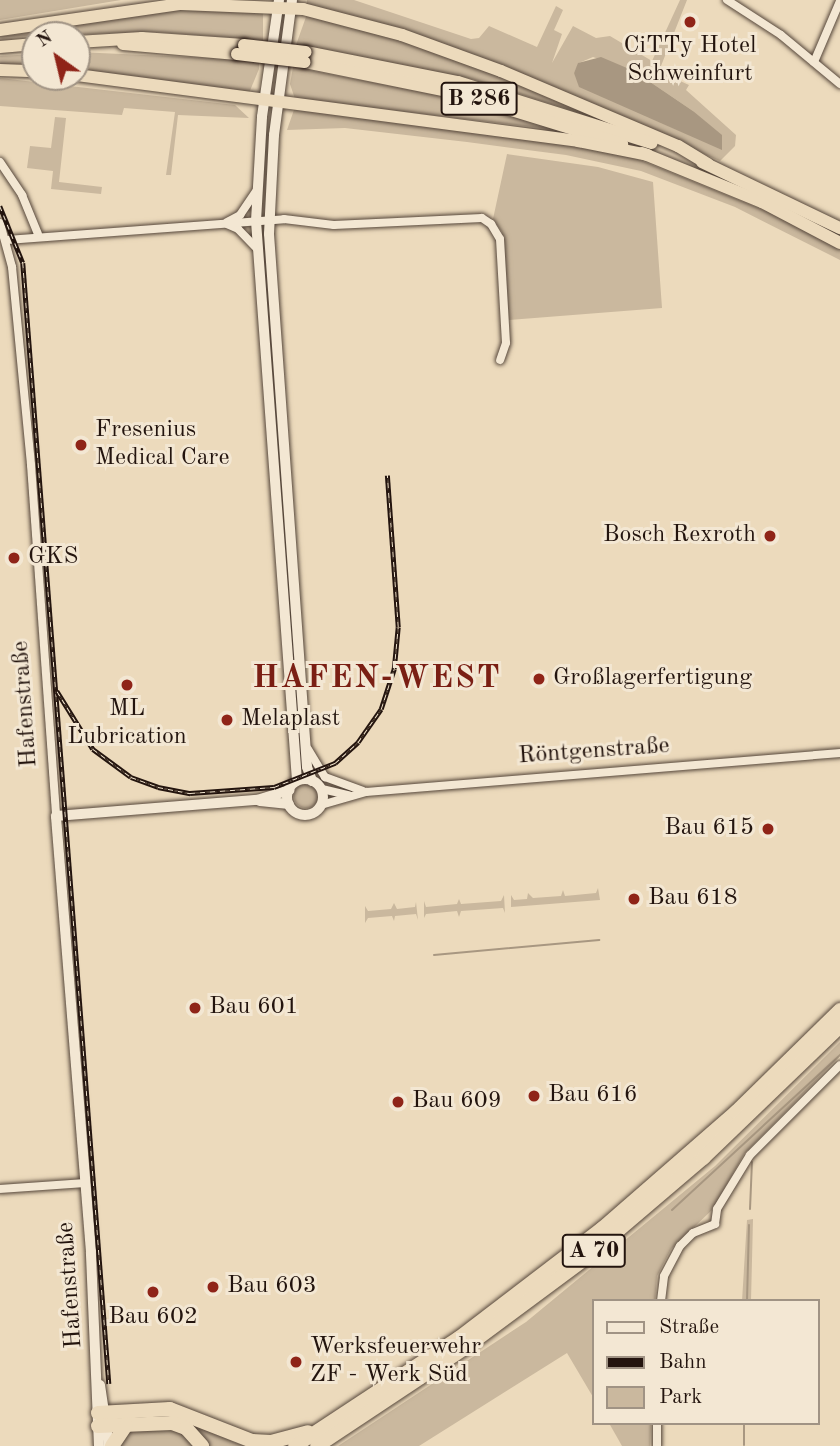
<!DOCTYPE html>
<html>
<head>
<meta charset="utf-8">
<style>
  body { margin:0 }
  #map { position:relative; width:840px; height:1446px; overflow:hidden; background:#ecdabc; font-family:"Old Standard TT",serif }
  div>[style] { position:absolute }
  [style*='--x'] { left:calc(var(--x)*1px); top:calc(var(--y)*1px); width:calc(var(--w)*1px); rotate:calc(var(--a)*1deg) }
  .green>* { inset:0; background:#cab89e }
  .round { border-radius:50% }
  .water>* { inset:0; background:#a89781 }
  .stream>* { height:2px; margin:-1px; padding:0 1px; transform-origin:1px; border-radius:1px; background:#a89781 }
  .roads { filter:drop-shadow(0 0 2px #55463a) drop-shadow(0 0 2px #55463a) }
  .minor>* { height:8px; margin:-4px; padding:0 4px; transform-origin:4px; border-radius:4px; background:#f3e7d3 }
  .tertiary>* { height:10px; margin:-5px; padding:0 5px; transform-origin:5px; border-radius:5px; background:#f3e7d3 }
  .tertiary>.ring { margin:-5px; padding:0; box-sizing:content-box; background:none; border:10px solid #f3e7d3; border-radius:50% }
  .trunk>* { height:12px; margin:-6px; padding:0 6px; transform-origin:6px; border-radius:6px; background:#ecdabc }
  .motorway>* { height:14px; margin:-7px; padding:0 7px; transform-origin:7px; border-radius:7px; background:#ecdabc }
  .rail>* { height:4.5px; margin-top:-2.25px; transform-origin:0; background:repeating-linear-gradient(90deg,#f3e7d3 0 5px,#23140e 0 10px); box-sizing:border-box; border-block:2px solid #23140e }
  .bridges { filter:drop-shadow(0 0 2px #23140e) drop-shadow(0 0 2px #23140e) }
  .trunk-bridge>* { height:12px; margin:-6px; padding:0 6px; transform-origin:6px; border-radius:6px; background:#ecdabc }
  .dots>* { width:19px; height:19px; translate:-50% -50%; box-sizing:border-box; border:4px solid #f3e7d3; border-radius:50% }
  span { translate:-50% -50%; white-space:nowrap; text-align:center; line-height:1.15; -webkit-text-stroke:6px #f3e7d3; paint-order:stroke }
  .shield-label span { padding:2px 5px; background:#f3e7d3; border:2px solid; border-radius:5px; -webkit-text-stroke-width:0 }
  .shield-label { font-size:23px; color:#23140e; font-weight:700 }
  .poi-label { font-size:24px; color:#23140e }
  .left { translate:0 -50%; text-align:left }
  .right { translate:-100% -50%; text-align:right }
  .street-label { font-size:24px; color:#23140e }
  .district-label { font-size:32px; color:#7a1f14; font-weight:700; letter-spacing:2px }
  .legend { position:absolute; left:592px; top:1299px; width:228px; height:126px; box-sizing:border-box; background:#f3e7d3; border:2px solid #a09384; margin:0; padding:9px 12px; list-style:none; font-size:21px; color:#23140e }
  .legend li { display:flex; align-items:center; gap:14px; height:35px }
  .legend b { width:35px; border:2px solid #a09384 }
  .north { position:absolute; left:21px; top:21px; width:70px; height:70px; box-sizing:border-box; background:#f3e7d3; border:2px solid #a09384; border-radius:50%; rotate:326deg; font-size:19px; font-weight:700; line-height:28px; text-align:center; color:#23140e }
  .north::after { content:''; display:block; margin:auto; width:24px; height:32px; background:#8f2418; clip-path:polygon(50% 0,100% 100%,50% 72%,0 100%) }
</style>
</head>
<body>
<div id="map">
  <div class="green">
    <i style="clip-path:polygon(0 0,121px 0,0 20px)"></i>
    <i style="clip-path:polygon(evenodd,307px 0,354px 0,471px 39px,479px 38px,489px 26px,537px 47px,556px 6px,563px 10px,554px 30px,562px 34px,552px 63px,573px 26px,596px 38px,610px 36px,652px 61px,680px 0,687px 0,661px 66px,669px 76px,689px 85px,686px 90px,736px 135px,735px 146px,720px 161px,618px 116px,307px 5px,307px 0,593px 57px,634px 71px,693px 111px,711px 144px,574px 73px,579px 63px,593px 57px)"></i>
    <i style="clip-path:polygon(190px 7px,263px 9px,263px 40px,155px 32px,0 37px)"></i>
    <i style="clip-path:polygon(307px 14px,408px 40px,587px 111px,586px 115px,472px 79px,296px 45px)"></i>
    <i style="clip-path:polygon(77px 52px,233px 59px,259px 63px,259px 69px,249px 93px,77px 71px)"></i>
    <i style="clip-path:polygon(35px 54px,35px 67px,0 65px,0 56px)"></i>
    <i style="clip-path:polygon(293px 67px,463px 100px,559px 130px,295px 99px,290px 84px)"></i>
    <i style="clip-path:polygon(0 78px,235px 105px,249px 118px,178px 115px,171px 175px,166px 175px,175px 112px,124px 108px,122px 115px,0 106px)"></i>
    <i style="clip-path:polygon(295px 107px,530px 136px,630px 156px,781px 217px,840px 248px,840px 260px,735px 207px,641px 171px,566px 155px,467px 142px,345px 128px,287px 130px)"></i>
    <i style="clip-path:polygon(55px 117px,66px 118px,59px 182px,102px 187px,101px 194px,51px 189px,53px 171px,27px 168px,30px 146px,51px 148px)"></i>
    <i style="clip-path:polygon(507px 154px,598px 167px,653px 182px,662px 308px,509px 320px,502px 232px,493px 219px)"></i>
    <i class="round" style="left:294px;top:784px;width:24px;height:24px"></i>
    <i style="clip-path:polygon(598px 888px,600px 900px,511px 907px,511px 895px,514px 900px,527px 899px,528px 893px,533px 898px,561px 896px,563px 890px,565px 896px,596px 893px)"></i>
    <i style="clip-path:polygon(504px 895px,505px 913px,503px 908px,461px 911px,459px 917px,457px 911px,426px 914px,424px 918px,424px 901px,426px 907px,457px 904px,459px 899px,461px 904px,501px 901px)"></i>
    <i style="clip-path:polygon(416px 902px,418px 920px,416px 914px,395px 916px,394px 921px,392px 916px,368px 918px,365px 923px,365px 906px,368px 911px,391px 909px,394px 903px,397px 909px,415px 907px)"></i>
    <i style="clip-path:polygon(840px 1042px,840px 1056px,744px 1154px,713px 1209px,671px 1249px,657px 1276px,655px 1301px,593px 1301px,593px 1397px,567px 1353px,419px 1446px,338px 1446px,526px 1322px,715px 1166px)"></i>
    <i style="clip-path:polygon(753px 1219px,751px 1301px,742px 1301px,747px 1220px)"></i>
    <i style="clip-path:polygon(197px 1422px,233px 1442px,246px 1446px,207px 1446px,190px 1424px)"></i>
    <i style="clip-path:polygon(609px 1423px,651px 1423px,650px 1446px,622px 1446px)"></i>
    <i style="clip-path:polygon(176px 1427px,197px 1446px,115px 1446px,124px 1430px)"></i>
  </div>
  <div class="water">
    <i style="clip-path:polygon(601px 57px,634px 71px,693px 111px,722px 135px,722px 150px,579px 87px,574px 73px,578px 63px)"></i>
  </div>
  <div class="stream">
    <i style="--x:434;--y:955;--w:166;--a:-5.2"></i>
    <i style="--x:750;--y:1209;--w:47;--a:-87.6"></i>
    <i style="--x:672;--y:1210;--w:229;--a:-42.7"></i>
    <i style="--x:747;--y:1301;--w:76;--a:-88.5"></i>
    <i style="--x:744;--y:1423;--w:22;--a:90"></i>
  </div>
  <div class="roads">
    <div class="minor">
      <i style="--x:727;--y:0;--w:64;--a:32.9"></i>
      <i style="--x:781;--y:35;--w:77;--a:39.7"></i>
      <i style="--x:814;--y:62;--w:66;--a:-66.9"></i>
      <i style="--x:0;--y:162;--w:40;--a:56"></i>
      <i style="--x:22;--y:195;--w:42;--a:67.7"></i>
      <i style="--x:227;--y:222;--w:15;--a:-28"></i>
      <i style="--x:240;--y:215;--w:29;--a:-56"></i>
      <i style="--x:0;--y:223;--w:46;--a:74.7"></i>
      <i style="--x:12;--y:267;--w:199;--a:84.5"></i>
      <i style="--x:31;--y:465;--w:352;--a:85.9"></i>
      <i style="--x:227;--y:224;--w:12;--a:24"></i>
      <i style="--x:238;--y:229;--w:30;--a:46"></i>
      <i style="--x:7;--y:240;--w:278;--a:-4.3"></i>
      <i style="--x:284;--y:219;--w:50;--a:6.8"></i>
      <i style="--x:334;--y:225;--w:148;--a:-2.7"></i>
      <i style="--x:482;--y:218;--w:11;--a:34"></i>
      <i style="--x:491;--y:224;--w:17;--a:59"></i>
      <i style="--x:500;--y:239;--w:104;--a:86.7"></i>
      <i style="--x:506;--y:343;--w:18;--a:109"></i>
      <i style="--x:308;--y:749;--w:33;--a:59"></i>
      <i style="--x:325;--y:777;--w:40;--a:20.2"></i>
      <i style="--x:322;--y:789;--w:28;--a:13"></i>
      <i style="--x:321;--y:805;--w:47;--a:-16.1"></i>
      <i style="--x:366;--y:792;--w:476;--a:-4.7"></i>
      <i style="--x:0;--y:1189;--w:85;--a:-4"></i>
      <i style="--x:661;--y:1301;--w:25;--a:-83"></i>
      <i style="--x:664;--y:1276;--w:34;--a:-62"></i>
      <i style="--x:680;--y:1246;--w:18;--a:-45"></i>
      <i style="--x:693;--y:1233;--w:24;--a:-22"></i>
      <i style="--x:715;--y:1224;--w:15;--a:-82"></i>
      <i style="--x:717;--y:1209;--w:63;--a:-58.6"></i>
      <i style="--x:750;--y:1155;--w:127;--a:-45"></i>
      <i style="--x:657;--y:1446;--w:23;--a:-90"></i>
    </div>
    <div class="tertiary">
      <i style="--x:279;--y:0;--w:118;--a:98.3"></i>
      <i style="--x:262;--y:117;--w:104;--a:93.3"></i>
      <i style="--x:256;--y:221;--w:561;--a:85.81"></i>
      <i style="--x:292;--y:0;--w:136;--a:97.6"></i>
      <i style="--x:274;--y:135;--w:99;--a:92.9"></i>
      <i style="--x:269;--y:234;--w:534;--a:85.92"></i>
      <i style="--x:307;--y:767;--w:15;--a:70"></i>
      <i class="ring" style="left:287px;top:779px;width:26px;height:26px"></i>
      <i style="--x:260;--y:801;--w:29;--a:6"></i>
      <i style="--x:100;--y:1385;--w:62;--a:81.6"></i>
      <i style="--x:99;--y:1446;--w:194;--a:-92.4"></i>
      <i style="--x:91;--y:1252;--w:437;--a:-94.6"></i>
      <i style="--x:56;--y:816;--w:202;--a:-4.6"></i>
      <i style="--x:257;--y:800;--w:34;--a:-17"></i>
    </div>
    <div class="trunk">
      <i style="--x:0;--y:30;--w:183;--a:-8.2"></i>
      <i style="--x:181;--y:4;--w:122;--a:2.3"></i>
      <i style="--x:303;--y:9;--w:102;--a:14.7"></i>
      <i style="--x:402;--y:35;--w:105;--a:20"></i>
      <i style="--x:501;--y:71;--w:192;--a:23"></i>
      <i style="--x:678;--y:146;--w:35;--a:31"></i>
      <i style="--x:77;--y:42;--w:65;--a:-3.5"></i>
      <i style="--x:142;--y:38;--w:102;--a:3.9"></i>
      <i style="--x:123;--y:44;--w:114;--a:5"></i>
      <i style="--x:0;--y:47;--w:35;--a:-5"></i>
      <i style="--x:306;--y:52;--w:155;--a:11.2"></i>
      <i style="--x:458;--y:82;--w:203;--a:17.5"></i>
      <i style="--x:305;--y:62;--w:151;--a:11.5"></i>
      <i style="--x:453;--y:92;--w:177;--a:17.1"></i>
      <i style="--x:0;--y:70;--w:35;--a:2"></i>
      <i style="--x:77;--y:75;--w:505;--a:7.5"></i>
      <i style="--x:578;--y:141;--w:71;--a:11.3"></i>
      <i style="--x:642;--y:153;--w:130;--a:22.2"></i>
      <i style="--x:762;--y:202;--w:88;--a:27.7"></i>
      <i style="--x:702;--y:162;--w:153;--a:25.6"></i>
    </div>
    <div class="motorway">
      <i style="--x:98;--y:1413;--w:72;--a:-3.2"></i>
      <i style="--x:170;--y:1409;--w:88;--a:21.3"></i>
      <i style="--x:252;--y:1441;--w:19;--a:3"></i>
      <i style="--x:271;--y:1442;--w:38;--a:-15"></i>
      <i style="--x:98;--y:1426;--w:74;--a:-2.3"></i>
      <i style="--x:172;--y:1423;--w:15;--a:20"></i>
      <i style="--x:186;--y:1428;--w:24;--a:48"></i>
      <i style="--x:112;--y:1446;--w:25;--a:-56"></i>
      <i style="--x:295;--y:1446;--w:196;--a:-33.4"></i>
      <i style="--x:459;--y:1338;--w:181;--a:-37.4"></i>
      <i style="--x:603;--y:1228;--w:176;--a:-41.1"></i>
      <i style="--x:736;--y:1112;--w:146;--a:-44.4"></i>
      <i style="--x:317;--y:1446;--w:179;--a:-33.6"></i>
      <i style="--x:466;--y:1347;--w:151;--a:-36.6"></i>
      <i style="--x:587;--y:1257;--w:153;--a:-40.5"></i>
      <i style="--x:703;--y:1158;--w:190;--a:-43.9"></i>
    </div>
  </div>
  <div class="rail">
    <i style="--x:0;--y:206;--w:61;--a:68"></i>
    <i style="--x:23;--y:263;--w:1124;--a:85.61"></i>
    <i style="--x:57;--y:691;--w:68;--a:58.2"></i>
    <i style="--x:93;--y:749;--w:47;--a:36.4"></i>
    <i style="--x:131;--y:777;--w:29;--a:20"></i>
    <i style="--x:158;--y:787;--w:33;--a:11"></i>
    <i style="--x:190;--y:793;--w:84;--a:-4.1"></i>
    <i style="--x:274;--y:787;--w:66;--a:-21.5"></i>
    <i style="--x:335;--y:763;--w:31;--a:-42"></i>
    <i style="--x:358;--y:742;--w:40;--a:-55.1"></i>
    <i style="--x:381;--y:709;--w:42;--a:-72"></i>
    <i style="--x:394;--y:669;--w:42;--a:-84.6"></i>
    <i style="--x:398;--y:627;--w:152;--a:-94.1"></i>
  </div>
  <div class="bridges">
    <div class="trunk-bridge">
      <i style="--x:244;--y:45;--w:62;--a:6.4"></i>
      <i style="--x:237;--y:54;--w:68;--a:6.7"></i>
    </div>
  </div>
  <div class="dots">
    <i style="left:690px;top:22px;background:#8f2418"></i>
    <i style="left:81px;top:445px;background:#8f2418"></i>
    <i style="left:770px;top:536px;background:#8f2418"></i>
    <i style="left:14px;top:558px;background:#8f2418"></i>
    <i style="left:539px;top:679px;background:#8f2418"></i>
    <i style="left:127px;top:685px;background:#8f2418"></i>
    <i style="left:227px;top:720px;background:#8f2418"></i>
    <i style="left:768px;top:829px;background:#8f2418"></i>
    <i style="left:634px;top:899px;background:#8f2418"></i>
    <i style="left:195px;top:1008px;background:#8f2418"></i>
    <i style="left:534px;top:1096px;background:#8f2418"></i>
    <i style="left:398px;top:1102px;background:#8f2418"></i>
    <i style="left:213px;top:1287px;background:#8f2418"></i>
    <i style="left:153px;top:1292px;background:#8f2418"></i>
    <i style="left:296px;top:1362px;background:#8f2418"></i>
  </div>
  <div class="shield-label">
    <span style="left:479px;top:99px">B 286</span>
    <span style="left:594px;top:1251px">A 70</span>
  </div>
  <div class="poi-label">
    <span style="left:690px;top:61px">CiTTy Hotel<br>Schweinfurt</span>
    <span class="left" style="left:95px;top:445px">Fresenius<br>Medical Care</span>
    <span class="right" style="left:756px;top:536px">Bosch Rexroth</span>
    <span class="left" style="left:28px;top:558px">GKS</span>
    <span class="left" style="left:553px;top:679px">Großlagerfertigung</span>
    <span style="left:127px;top:724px">ML<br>Lubrication</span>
    <span class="left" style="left:241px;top:720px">Melaplast</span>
    <span class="right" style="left:754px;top:829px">Bau 615</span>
    <span class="left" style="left:648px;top:899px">Bau 618</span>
    <span class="left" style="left:209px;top:1008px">Bau 601</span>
    <span class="left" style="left:548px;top:1096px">Bau 616</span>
    <span class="left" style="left:412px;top:1102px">Bau 609</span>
    <span class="left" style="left:227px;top:1287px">Bau 603</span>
    <span style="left:153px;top:1318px">Bau 602</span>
    <span class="left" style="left:310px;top:1362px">Werksfeuerwehr<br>ZF - Werk Süd</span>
  </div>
  <div class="street-label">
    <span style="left:26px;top:704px;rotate:-94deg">Hafenstraße</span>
    <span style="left:594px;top:752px;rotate:-4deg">Röntgenstraße</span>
    <span style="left:71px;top:1285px;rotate:-94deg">Hafenstraße</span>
  </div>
  <div class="district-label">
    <span style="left:377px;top:679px">HAFEN-WEST</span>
  </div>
  <ul class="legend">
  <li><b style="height:9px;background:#f3e7d3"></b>Straße</li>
  <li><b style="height:9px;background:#23140e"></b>Bahn</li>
  <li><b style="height:19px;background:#cab89e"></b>Park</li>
  </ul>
  <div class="north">N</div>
</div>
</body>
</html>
